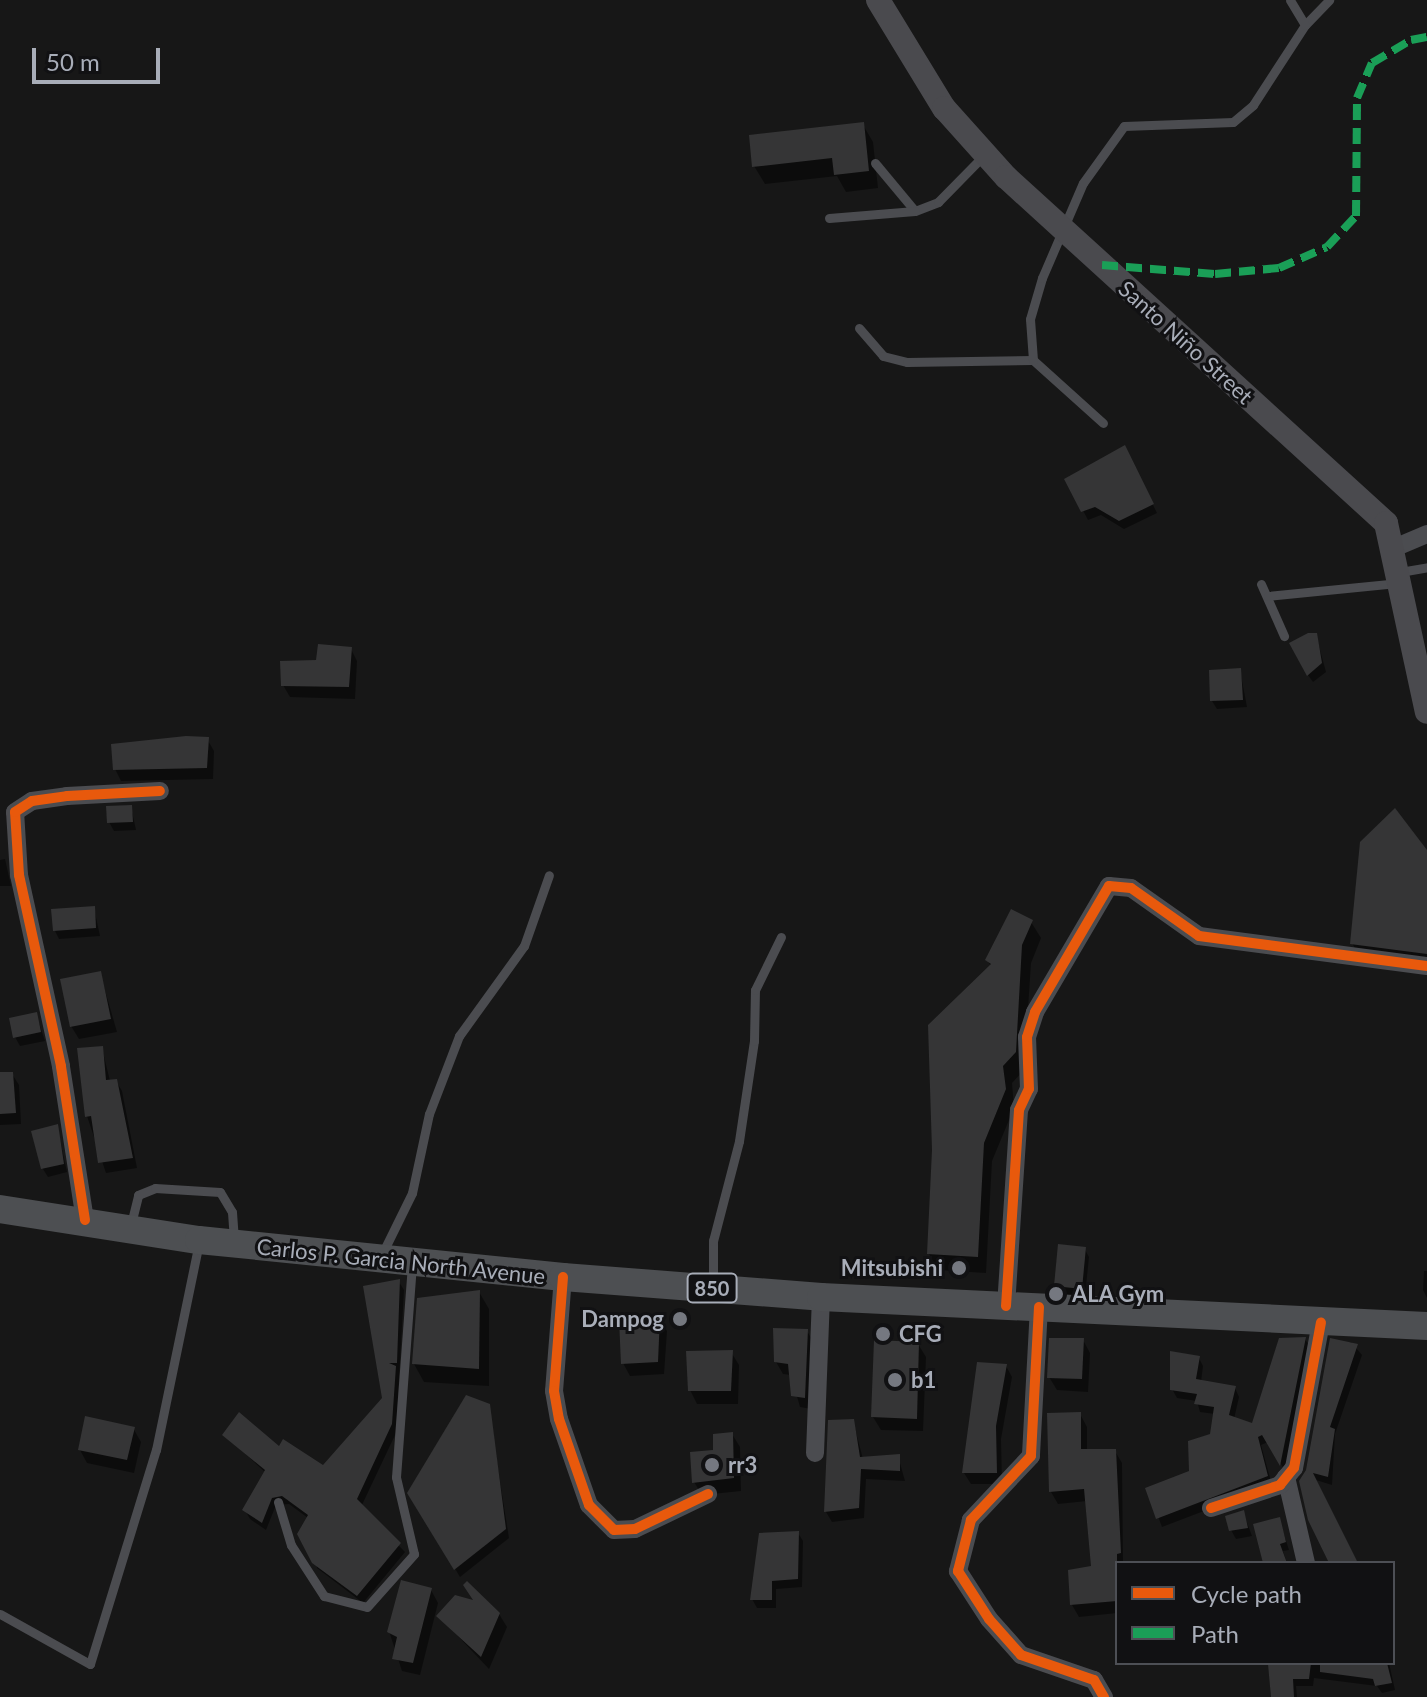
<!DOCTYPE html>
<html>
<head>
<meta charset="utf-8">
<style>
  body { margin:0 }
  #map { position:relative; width:1427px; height:1697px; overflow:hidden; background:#171717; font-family:Lato,sans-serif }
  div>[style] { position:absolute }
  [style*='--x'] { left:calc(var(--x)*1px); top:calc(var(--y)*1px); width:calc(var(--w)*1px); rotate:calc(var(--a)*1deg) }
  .shadow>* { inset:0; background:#0007 }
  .building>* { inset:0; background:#353536 }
  .service>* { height:9px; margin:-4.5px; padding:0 4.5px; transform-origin:4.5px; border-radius:4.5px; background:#4b4c50 }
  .minor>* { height:18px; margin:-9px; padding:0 9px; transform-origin:9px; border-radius:9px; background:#4b4c50 }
  .secondary>* { height:24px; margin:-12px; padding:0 12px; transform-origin:12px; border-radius:12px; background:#4a4a4e }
  .primary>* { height:28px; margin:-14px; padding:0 14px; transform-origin:14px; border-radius:14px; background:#4d4f52 }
  .quiet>* { height:8px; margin-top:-4px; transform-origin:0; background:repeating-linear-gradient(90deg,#1a9f57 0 16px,transparent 0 24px) }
  .cycleway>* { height:10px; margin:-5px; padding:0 5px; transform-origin:5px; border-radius:5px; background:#e8590c }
  .dots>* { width:22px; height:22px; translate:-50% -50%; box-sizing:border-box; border:4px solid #111113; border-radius:50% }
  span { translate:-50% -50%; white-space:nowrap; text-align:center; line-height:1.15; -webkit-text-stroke:6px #111113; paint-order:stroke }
  .shield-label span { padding:2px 6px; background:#111113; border:2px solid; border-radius:6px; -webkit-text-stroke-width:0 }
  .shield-label { font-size:20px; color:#a8adb8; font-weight:700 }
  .street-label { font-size:22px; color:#a8adb8 }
  .poi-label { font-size:22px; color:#a8adb8; font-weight:700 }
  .right { translate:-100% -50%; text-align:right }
  .left { translate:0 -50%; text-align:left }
  .legend { position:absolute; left:1115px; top:1561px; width:280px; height:104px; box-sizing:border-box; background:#111113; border:2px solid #4d4f55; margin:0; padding:10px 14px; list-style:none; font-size:24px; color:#a8adb8 }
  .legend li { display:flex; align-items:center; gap:16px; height:40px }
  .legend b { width:40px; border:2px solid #4d4f55 }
  .scale { position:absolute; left:32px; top:48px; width:128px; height:36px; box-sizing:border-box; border:4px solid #a8adb8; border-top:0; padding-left:10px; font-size:24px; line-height:28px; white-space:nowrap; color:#a8adb8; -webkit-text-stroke:6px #111113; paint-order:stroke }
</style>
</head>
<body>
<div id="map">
  <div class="shadow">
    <i style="clip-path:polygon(863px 125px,873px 142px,878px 188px,846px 192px,837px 176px,765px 184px,754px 166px)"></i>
    <i style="clip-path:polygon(1129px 456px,1157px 513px,1124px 529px,1101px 515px,1088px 520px,1067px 480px)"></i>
    <i style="clip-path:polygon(1316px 635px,1326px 672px,1313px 682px,1308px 675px)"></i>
    <i style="clip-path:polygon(351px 649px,357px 661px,355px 699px,290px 697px,283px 685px)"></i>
    <i style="clip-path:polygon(1240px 670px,1247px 707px,1217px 709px,1212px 701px)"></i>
    <i style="clip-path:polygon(207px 739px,214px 751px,213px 779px,121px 781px,115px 769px)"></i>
    <i style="clip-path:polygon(131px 807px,136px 830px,114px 831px,109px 822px)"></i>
    <i style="clip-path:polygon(1427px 853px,1427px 970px,1362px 961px,1352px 943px)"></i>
    <i style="clip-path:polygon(5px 859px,11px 886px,0 886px,0 860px)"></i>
    <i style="clip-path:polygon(94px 908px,100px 936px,59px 939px,55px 931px)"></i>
    <i style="clip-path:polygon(1031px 922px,1041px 938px,1031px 963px,1024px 1070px,1012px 1083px,1014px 1108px,992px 1161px,986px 1273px,938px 1270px,929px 1254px,991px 966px,987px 960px)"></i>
    <i style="clip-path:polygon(100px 973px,117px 1032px,79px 1039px,71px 1026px)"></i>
    <i style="clip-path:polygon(36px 1014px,45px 1041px,20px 1046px,15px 1037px)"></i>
    <i style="clip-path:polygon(102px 1048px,110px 1081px,116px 1081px,122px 1091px,137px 1168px,106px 1173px,87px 1116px)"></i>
    <i style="clip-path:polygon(0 1074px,12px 1074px,19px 1085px,21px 1124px,0 1125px)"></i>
    <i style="clip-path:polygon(57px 1126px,67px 1172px,48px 1177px,43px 1169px)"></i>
    <i style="clip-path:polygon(1084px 1248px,1089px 1257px,1085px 1296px,1060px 1294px,1056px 1285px)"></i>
    <i style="clip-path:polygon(1424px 1271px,1427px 1271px,1427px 1298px,1423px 1290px)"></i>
    <i style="clip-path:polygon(399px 1282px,404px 1290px,396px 1433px,361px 1507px,405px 1552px,363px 1603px,317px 1568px,308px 1518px,289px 1504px,276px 1505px,266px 1530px,250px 1519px,245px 1510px,266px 1473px,225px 1435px,323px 1467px,384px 1398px)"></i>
    <i style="clip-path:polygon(479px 1292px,489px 1309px,489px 1386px,424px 1382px,414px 1364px)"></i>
    <i style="clip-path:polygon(659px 1318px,667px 1331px,664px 1374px,630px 1376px,623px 1363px)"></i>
    <i style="clip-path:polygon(807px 1331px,814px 1343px,811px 1409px,800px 1407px,791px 1375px,783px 1374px,776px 1362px)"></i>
    <i style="clip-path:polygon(1305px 1339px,1310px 1347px,1285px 1471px,1268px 1442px,1261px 1445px,1272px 1485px,1162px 1527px,1148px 1489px,1191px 1472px,1211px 1436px,1215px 1414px,1200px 1412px,1197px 1401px,1177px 1398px,1172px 1389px,1199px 1358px,1203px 1366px,1201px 1382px,1235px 1388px,1239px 1397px,1234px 1419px,1253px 1426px)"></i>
    <i style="clip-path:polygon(1083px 1340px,1090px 1353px,1088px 1392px,1057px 1390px,1049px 1377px)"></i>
    <i style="clip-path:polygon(1351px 1342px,1362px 1355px,1335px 1434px,1332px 1485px,1316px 1480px,1348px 1551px,1359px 1563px,1329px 1563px,1308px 1471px,1344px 1346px)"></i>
    <i style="clip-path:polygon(918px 1344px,926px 1357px,923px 1431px,881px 1430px,873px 1417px)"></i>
    <i style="clip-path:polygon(731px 1352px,739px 1365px,738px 1404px,697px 1404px,690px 1390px)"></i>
    <i style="clip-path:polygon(1006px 1366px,1012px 1377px,1001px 1439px,1002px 1484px,971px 1484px,964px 1473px)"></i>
    <i style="clip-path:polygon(488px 1406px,509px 1538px,460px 1577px,410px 1493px)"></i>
    <i style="clip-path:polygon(1080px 1414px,1087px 1427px,1087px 1451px,1115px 1451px,1122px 1463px,1123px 1563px,1117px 1563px,1117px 1613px,1079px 1617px,1072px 1605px,1093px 1568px,1087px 1501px,1058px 1504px,1051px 1492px)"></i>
    <i style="clip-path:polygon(853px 1421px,863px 1459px,898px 1456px,905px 1481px,866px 1479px,864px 1518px,832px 1522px,826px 1512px,830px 1422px)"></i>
    <i style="clip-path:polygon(133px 1428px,141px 1442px,134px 1473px,87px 1463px,80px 1450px)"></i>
    <i style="clip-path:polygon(732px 1434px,740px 1447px,741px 1491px,702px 1495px,694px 1482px)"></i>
    <i style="clip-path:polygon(1243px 1512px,1252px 1536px,1236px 1539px,1231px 1530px)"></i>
    <i style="clip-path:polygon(1279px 1519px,1289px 1550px,1283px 1551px,1287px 1563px,1264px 1563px)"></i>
    <i style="clip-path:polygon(798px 1533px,803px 1541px,802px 1587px,776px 1589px,776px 1608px,757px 1608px,752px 1599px)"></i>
    <i style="clip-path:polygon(402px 1582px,431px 1590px,438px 1603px,420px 1675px,402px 1671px,389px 1631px)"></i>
    <i style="clip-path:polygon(499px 1614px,507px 1627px,489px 1669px,439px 1616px)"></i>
    <i style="clip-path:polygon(1270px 1663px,1389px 1663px,1395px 1690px,1382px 1693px,1377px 1686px,1314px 1678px,1313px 1686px,1296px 1686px,1297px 1697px,1271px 1697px)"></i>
  </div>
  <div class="building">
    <i style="clip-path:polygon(864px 122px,869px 171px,834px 175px,832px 158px,752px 167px,749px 135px)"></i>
    <i style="clip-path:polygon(1125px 445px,1154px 504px,1119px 521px,1095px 507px,1081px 512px,1064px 479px)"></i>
    <i style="clip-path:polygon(1308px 633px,1317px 633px,1322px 663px,1307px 676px,1289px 643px)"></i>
    <i style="clip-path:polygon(318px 644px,352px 647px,349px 687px,281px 686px,280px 661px,316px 660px)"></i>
    <i style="clip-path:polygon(1241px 668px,1243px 700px,1210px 701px,1209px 670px)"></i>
    <i style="clip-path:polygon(186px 736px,209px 737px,207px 768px,113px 770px,111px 744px)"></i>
    <i style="clip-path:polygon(132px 805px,133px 822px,107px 823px,106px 806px)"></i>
    <i style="clip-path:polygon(1395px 808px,1427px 850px,1427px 954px,1350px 944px,1360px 842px)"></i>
    <i style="clip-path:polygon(95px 906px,96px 928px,53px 931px,51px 909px)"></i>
    <i style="clip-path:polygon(1011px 909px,1033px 920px,1022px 945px,1016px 1052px,1003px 1066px,1006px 1089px,984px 1143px,978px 1257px,927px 1254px,932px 1150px,928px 1025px,991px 964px,985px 960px)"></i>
    <i style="clip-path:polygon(101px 971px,111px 1019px,70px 1027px,60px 979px)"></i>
    <i style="clip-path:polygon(37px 1012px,41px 1032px,13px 1038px,9px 1018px)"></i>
    <i style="clip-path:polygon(103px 1046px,106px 1080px,117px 1079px,133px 1158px,98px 1163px,91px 1116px,85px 1117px,77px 1048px)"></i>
    <i style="clip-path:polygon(0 1072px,13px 1072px,16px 1113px,0 1114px)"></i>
    <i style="clip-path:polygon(58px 1124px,64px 1164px,41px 1169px,31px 1131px)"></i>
    <i style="clip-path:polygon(1058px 1244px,1086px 1247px,1082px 1289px,1054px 1286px)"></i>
    <i style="clip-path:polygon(400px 1279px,397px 1363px,389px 1363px,396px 1366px,392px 1424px,357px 1499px,401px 1543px,357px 1596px,312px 1563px,297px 1534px,308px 1515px,282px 1496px,272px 1498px,262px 1523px,242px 1510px,265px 1470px,222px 1435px,239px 1412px,279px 1446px,283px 1439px,323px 1465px,382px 1398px,363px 1286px)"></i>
    <i style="clip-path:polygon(480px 1290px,479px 1369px,412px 1364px,417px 1298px)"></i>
    <i style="clip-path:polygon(660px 1316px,658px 1362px,621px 1364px,619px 1319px)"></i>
    <i style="clip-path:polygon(773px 1328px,808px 1329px,805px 1398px,791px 1396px,788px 1364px,774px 1362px)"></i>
    <i style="clip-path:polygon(1306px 1337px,1280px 1466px,1262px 1435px,1258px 1437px,1268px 1476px,1156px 1519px,1145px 1488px,1189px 1471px,1188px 1441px,1210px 1434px,1214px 1407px,1194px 1404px,1197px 1394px,1170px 1390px,1170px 1351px,1200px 1356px,1196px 1379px,1236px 1386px,1229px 1415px,1252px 1423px,1279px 1338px)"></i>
    <i style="clip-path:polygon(1049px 1338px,1084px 1338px,1082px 1379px,1047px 1378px)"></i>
    <i style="clip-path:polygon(1330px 1338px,1358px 1344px,1330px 1427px,1335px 1429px,1328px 1477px,1313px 1473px,1358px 1563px,1329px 1563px,1308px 1520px,1299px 1481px,1306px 1470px)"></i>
    <i style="clip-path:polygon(874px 1340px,919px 1342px,917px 1419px,871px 1417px)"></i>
    <i style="clip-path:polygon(733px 1350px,731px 1391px,688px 1391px,686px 1351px)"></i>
    <i style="clip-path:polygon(977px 1362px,1007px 1364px,996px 1426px,997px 1473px,962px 1473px)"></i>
    <i style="clip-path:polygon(466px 1395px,490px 1404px,506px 1529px,454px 1570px,407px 1493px)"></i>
    <i style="clip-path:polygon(1081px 1412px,1081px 1449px,1116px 1449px,1121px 1553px,1117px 1554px,1117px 1601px,1070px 1605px,1068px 1570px,1091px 1566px,1084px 1489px,1049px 1492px,1047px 1413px)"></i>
    <i style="clip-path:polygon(85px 1416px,135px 1427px,127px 1460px,78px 1450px)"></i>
    <i style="clip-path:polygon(854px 1419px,860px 1457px,900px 1454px,900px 1471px,861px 1469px,859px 1508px,824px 1512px,828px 1420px)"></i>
    <i style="clip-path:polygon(733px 1432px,734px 1478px,692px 1483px,690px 1452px,713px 1450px,713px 1434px)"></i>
    <i style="clip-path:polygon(1244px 1510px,1248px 1528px,1229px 1531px,1225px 1516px)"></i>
    <i style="clip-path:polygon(1280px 1517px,1286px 1542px,1280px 1544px,1287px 1563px,1263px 1563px,1253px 1524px)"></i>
    <i style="clip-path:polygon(799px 1531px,798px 1579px,772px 1581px,772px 1600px,750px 1600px,759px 1533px)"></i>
    <i style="clip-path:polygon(401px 1580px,432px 1588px,413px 1663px,392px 1659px,397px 1637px,387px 1632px)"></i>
    <i style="clip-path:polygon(467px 1581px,500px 1613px,481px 1657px,436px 1616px,455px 1595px,473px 1600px,463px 1585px)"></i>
    <i style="clip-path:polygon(1311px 1663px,1309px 1679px,1293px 1679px,1294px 1697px,1271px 1697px,1268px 1664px)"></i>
    <i style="clip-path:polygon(1320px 1663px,1387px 1663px,1392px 1683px,1375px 1686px,1373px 1679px,1320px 1672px)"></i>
  </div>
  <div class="service">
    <i style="--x:1305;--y:25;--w:35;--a:-46"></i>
    <i style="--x:875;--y:163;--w:62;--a:50.2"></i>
    <i style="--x:915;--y:211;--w:25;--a:-21"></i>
    <i style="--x:938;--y:202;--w:64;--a:-45.6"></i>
    <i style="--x:829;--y:218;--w:86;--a:-4.7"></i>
    <i style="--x:859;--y:328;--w:37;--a:49"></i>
    <i style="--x:883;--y:356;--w:25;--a:14"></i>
    <i style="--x:907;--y:362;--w:126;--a:-0.9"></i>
    <i style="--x:1103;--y:423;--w:94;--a:-138"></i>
    <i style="--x:1033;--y:360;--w:41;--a:-94.2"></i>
    <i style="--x:1030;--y:319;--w:43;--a:-73.7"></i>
    <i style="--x:1042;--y:278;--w:103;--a:-66.7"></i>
    <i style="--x:1083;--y:183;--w:70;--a:-54.3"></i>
    <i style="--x:1124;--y:126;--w:109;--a:-2.1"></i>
    <i style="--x:1233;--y:122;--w:26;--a:-40"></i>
    <i style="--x:1253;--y:105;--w:95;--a:-57"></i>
    <i style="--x:1305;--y:25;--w:29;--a:-121"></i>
    <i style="--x:1400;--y:572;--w:27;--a:-10"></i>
    <i style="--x:1261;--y:584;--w:57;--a:66.1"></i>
    <i style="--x:1268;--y:596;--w:132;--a:-5.7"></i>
    <i style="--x:131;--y:1224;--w:30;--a:-76"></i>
    <i style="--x:138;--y:1195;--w:18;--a:-22"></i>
    <i style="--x:155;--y:1188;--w:65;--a:3.5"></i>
    <i style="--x:220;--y:1192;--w:23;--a:59"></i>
    <i style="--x:232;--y:1212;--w:28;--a:86"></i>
    <i style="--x:381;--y:1256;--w:70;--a:-63.8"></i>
    <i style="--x:412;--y:1193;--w:81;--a:-77.9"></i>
    <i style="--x:429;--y:1114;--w:84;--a:-69"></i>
    <i style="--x:459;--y:1036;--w:111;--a:-54.2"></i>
    <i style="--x:524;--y:946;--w:75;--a:-70.6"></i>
    <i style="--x:713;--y:1285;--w:44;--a:-90"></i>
    <i style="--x:713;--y:1241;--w:103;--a:-75.4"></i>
    <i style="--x:739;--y:1141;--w:101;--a:-81.5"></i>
    <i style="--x:754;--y:1041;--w:51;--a:-88.9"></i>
    <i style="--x:755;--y:990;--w:59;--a:-63.9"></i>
    <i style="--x:278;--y:1502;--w:45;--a:73.2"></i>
    <i style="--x:291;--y:1545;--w:61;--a:57.1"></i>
    <i style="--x:324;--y:1596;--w:44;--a:14.3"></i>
    <i style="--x:367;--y:1607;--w:71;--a:-48.4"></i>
    <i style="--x:414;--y:1554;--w:79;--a:-103.2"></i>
    <i style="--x:396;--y:1477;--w:212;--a:-85.7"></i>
    <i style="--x:0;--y:1614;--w:103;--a:29.1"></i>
    <i style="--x:90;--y:1664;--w:224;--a:-72.9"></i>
    <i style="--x:156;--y:1450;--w:211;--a:-78.3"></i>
  </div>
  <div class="minor">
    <i style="--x:1394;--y:548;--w:36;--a:-23"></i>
    <i style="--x:85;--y:1220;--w:156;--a:-98.9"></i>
    <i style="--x:61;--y:1066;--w:196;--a:-102.4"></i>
    <i style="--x:19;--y:875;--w:63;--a:-93.6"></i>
    <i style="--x:15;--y:812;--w:20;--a:-33"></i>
    <i style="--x:32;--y:801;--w:35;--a:-8"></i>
    <i style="--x:67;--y:796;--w:93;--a:-3.1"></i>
    <i style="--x:563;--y:1277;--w:114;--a:94.5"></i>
    <i style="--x:554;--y:1391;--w:28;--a:80"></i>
    <i style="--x:559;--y:1419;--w:91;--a:70.8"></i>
    <i style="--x:589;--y:1505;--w:35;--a:45"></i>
    <i style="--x:614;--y:1530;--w:21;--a:-3"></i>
    <i style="--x:635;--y:1529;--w:81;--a:-25.6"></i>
    <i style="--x:1006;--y:1306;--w:196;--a:-86.2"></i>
    <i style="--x:1019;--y:1110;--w:23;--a:-65"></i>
    <i style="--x:1029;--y:1089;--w:52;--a:-92.2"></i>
    <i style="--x:1027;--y:1037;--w:26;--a:-72"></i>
    <i style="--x:1035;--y:1012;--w:146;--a:-59.6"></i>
    <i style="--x:1109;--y:886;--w:22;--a:5"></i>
    <i style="--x:1131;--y:888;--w:83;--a:35.2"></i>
    <i style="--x:1199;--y:936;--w:230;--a:7.5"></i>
    <i style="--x:1039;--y:1307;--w:149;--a:93.1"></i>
    <i style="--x:1031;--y:1456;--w:88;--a:133.2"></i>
    <i style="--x:971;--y:1520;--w:53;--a:104.3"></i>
    <i style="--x:958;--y:1571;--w:57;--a:57.1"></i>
    <i style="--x:989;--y:1619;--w:48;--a:48.4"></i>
    <i style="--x:1021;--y:1655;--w:77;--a:18.9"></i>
    <i style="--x:1094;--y:1680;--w:20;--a:60"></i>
    <i style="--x:815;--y:1453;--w:156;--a:-87.8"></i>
    <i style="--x:1286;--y:1477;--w:88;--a:76.9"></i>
    <i style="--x:1211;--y:1508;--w:73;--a:-18.4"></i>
    <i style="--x:1280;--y:1485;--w:22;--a:-51"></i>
    <i style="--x:1294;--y:1468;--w:148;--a:-79.5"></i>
  </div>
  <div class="secondary">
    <i style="--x:878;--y:0;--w:127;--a:58.6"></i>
    <i style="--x:944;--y:108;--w:93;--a:48.1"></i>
    <i style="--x:1006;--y:177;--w:514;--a:42.32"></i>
    <i style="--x:1386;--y:523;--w:193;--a:77.8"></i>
  </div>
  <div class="primary">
    <i style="--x:0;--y:1209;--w:201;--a:8.9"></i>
    <i style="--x:199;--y:1240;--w:366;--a:5.8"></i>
    <i style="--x:563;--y:1277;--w:259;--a:4.4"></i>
    <i style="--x:821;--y:1297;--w:607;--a:2.74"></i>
  </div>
  <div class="quiet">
    <i style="--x:1102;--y:265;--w:113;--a:4.6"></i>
    <i style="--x:1215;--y:274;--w:64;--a:-5.4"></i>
    <i style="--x:1279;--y:268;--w:52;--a:-23.6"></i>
    <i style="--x:1327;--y:247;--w:42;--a:-46.9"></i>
    <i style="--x:1356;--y:216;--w:118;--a:-89.5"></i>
    <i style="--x:1357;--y:98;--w:38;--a:-67"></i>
    <i style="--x:1372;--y:63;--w:45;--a:-30.5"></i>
    <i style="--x:1411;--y:40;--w:16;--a:-11"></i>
  </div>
  <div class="cycleway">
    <i style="--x:85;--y:1220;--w:156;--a:-98.9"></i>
    <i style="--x:61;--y:1066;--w:196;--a:-102.4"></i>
    <i style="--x:19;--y:875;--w:63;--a:-93.6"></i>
    <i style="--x:15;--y:812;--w:20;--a:-33"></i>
    <i style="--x:32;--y:801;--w:35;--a:-8"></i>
    <i style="--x:67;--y:796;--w:93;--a:-3.1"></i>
    <i style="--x:563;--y:1277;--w:114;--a:94.5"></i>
    <i style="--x:554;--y:1391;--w:28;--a:80"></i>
    <i style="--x:559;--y:1419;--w:91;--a:70.8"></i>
    <i style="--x:589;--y:1505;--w:35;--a:45"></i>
    <i style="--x:614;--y:1530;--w:21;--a:-3"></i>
    <i style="--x:635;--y:1529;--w:81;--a:-25.6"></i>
    <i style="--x:1006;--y:1306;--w:196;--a:-86.2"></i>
    <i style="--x:1019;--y:1110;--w:23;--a:-65"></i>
    <i style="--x:1029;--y:1089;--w:52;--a:-92.2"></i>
    <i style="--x:1027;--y:1037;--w:26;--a:-72"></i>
    <i style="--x:1035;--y:1012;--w:146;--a:-59.6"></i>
    <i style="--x:1109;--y:886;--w:22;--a:5"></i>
    <i style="--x:1131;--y:888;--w:83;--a:35.2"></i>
    <i style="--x:1199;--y:936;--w:230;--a:7.5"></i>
    <i style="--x:1039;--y:1307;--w:149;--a:93.1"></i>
    <i style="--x:1031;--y:1456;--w:88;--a:133.2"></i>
    <i style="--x:971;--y:1520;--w:53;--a:104.3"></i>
    <i style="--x:958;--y:1571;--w:57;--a:57.1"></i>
    <i style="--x:989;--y:1619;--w:48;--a:48.4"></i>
    <i style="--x:1021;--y:1655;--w:77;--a:18.9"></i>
    <i style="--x:1094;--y:1680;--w:20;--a:60"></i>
    <i style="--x:1211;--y:1508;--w:73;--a:-18.4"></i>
    <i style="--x:1280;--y:1485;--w:22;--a:-51"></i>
    <i style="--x:1294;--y:1468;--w:148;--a:-79.5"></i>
  </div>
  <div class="dots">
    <i style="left:959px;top:1268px;background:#757880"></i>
    <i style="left:1056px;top:1294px;background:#757880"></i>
    <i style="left:680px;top:1319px;background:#757880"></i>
    <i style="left:883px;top:1334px;background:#757880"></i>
    <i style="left:895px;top:1380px;background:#757880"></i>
    <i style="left:712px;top:1465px;background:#757880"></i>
  </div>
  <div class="shield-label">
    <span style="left:712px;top:1288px">850</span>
  </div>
  <div class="street-label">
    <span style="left:1186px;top:342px;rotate:42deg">Santo Niño Street</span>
    <span style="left:401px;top:1261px;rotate:6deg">Carlos P. Garcia North Avenue</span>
  </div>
  <div class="poi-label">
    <span class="right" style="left:943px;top:1268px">Mitsubishi</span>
    <span class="left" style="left:1072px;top:1294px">ALA Gym</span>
    <span class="right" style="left:664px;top:1319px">Dampog</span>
    <span class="left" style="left:899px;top:1334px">CFG</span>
    <span class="left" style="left:911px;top:1380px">b1</span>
    <span class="left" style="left:728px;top:1465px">rr3</span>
  </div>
  <ul class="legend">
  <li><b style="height:10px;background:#e8590c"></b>Cycle path</li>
  <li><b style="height:10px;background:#1a9f57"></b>Path</li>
  </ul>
  <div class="scale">50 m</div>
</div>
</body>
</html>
